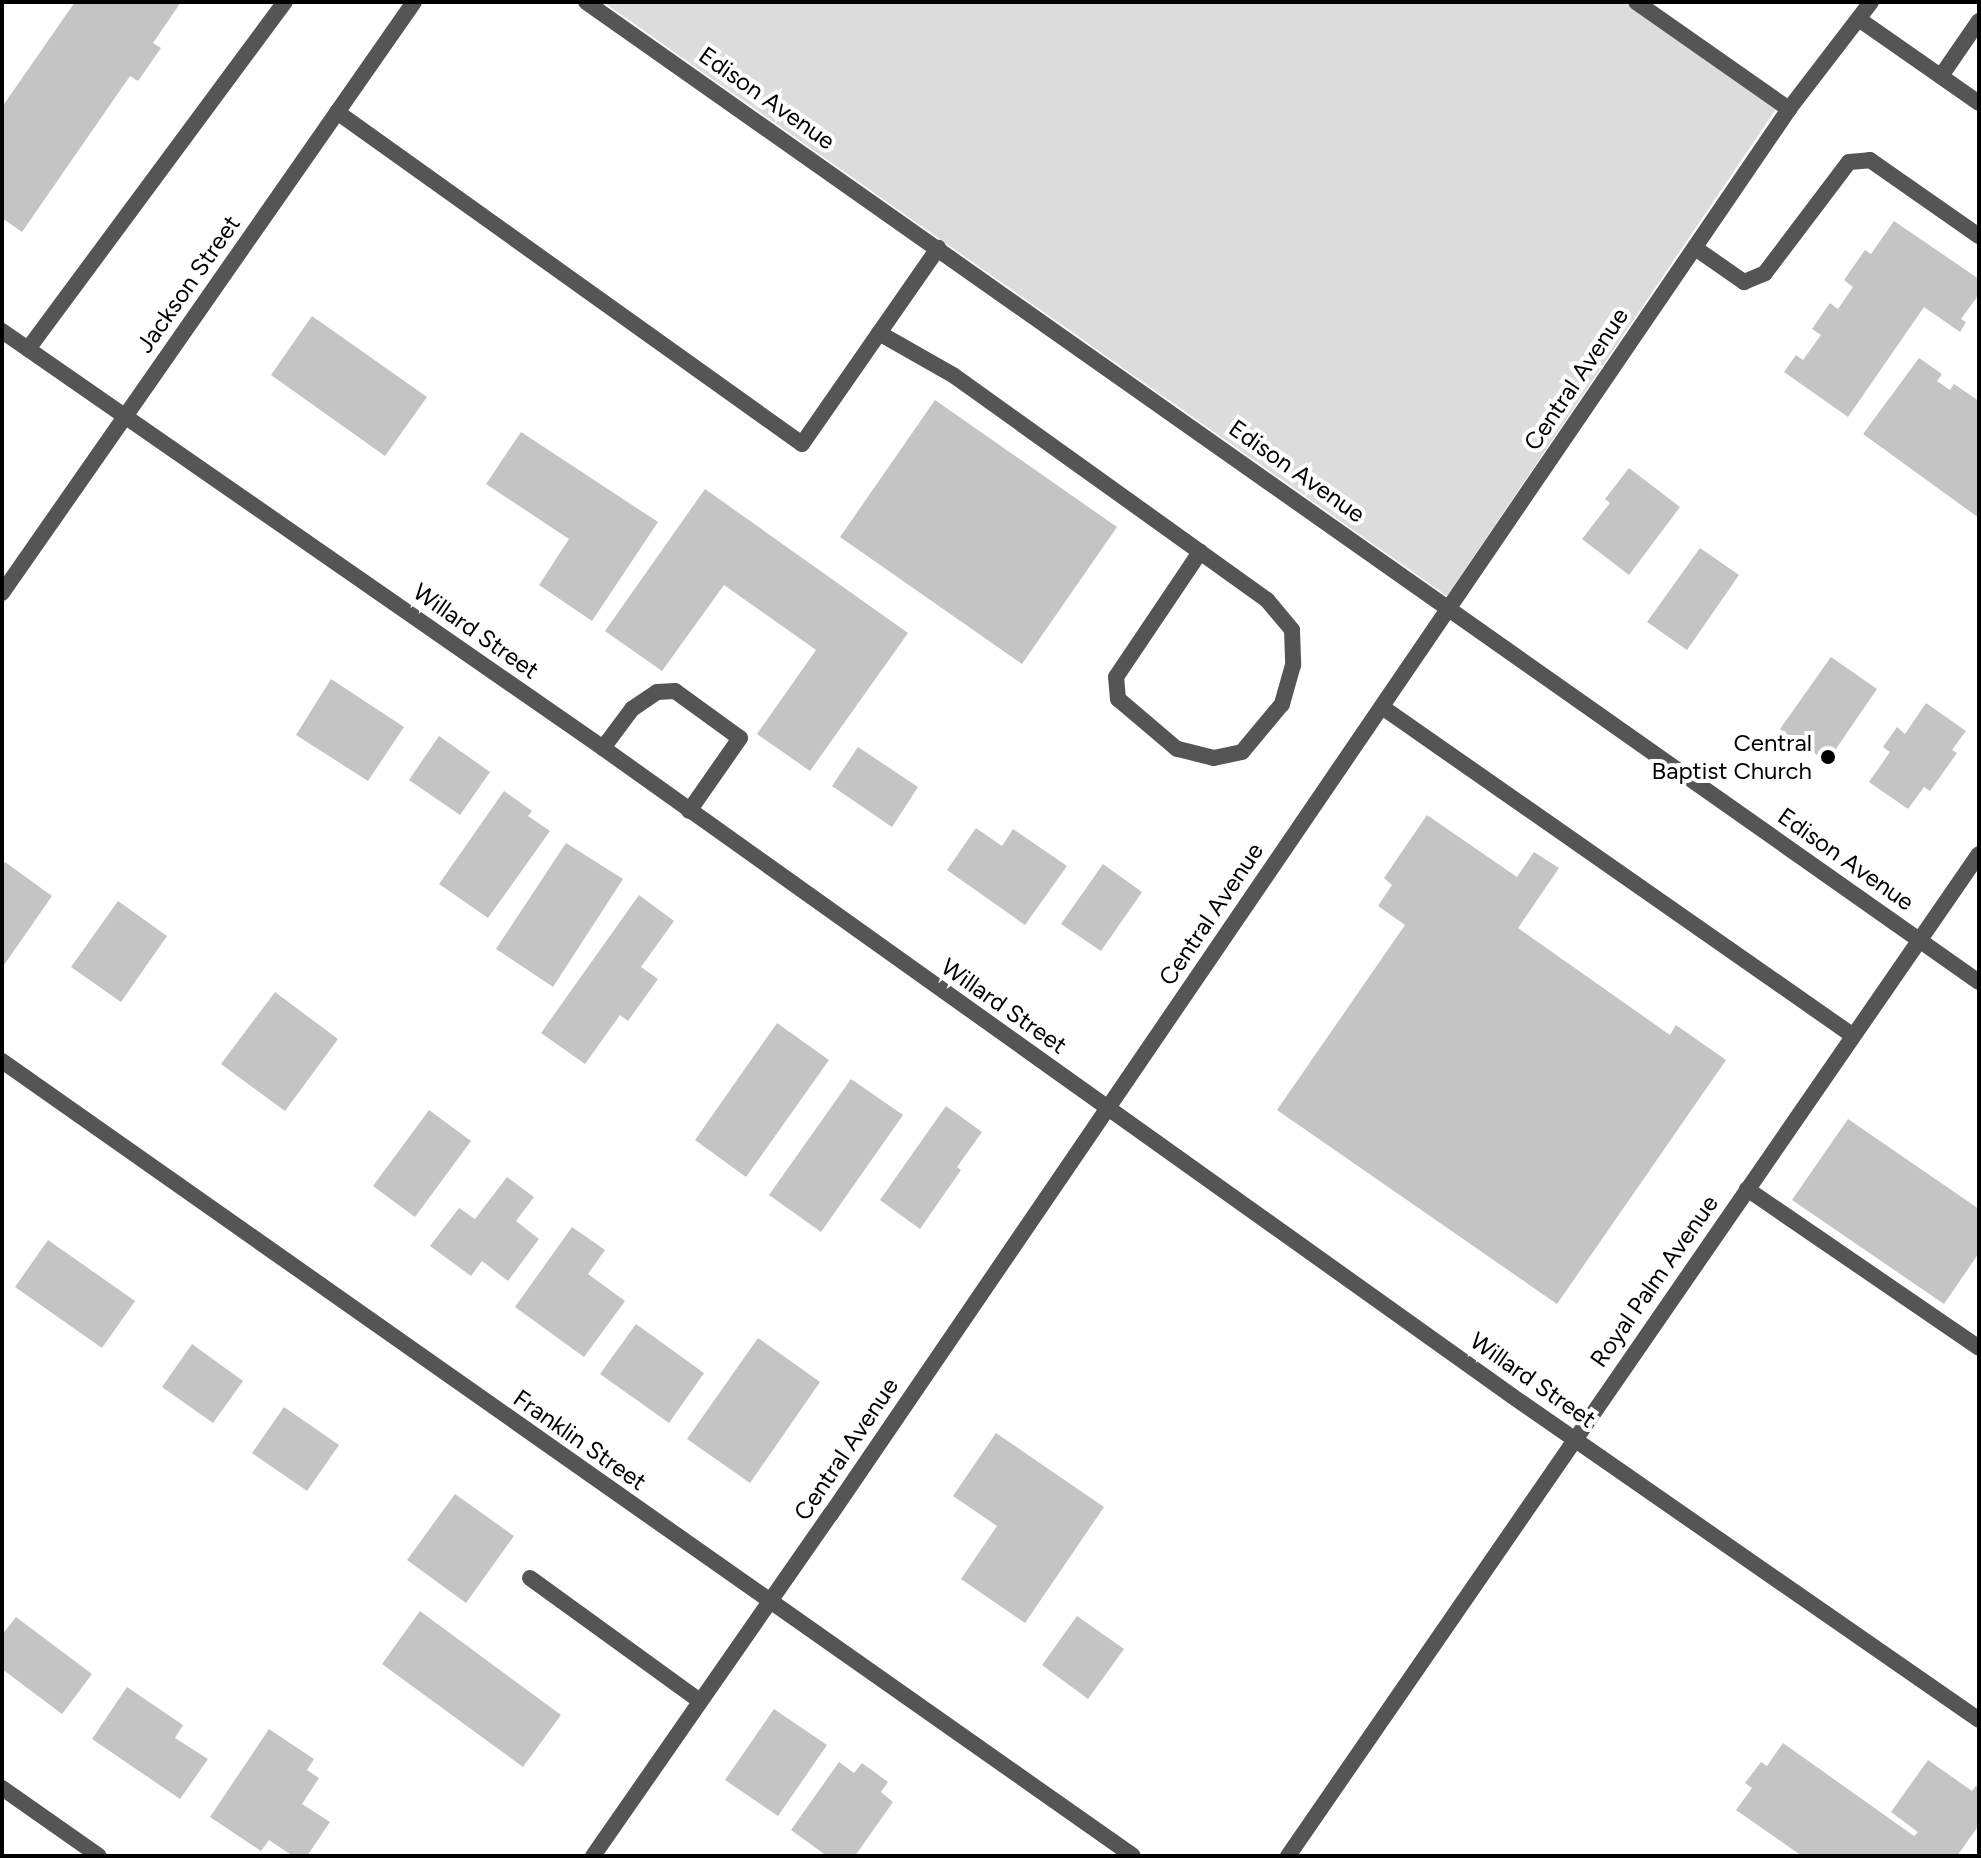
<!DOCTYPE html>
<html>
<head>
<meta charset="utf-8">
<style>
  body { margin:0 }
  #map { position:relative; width:1981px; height:1858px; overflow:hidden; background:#fff; font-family:Figtree,sans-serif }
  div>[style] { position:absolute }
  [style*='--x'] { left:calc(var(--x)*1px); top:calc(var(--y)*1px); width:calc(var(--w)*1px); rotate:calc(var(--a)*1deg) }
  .green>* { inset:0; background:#dcdcdc }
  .building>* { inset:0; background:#c4c4c4 }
  .service>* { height:16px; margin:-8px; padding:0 8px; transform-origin:8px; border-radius:8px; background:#555 }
  .minor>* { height:16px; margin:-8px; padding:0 8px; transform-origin:8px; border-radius:8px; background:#555 }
  .tertiary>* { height:16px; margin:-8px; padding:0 8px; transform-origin:8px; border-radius:8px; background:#555 }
  .dots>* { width:22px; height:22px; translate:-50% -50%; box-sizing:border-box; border:4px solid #fff; border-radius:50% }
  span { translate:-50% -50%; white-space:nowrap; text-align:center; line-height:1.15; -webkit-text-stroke:8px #fff; paint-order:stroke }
  .street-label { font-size:24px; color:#000 }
  .poi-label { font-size:24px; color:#000 }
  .right { translate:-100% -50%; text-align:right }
  .frame { position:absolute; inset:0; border:4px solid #000; pointer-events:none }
</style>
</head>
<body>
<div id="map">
  <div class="green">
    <i style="clip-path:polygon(603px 2px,1623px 2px,1776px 109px,1447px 596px)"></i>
  </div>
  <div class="building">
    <i style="clip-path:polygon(75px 2px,181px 2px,153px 43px,161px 48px,138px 81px,130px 76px,22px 232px,2px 218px,2px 107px)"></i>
    <i style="clip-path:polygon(1894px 221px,1979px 279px,1979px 299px,1977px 297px,1961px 319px,1966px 322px,1960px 332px,1924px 307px,1848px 417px,1784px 372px,1796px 355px,1803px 360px,1821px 335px,1812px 329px,1830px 303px,1838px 309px,1853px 287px,1844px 280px,1865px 250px,1871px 254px)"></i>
    <i style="clip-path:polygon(312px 316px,427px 397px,385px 456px,271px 375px)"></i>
    <i style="clip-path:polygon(1919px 358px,1942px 374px,1937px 381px,1950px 390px,1954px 384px,1979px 401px,1979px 518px,1863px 434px)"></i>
    <i style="clip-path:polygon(935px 400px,1117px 527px,1022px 664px,840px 537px)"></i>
    <i style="clip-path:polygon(521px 432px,658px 522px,592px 621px,539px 585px,569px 539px,486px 484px)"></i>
    <i style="clip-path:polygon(1629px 468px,1680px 507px,1629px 575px,1582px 539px,1610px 503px,1605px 499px)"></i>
    <i style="clip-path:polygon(705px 489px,908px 633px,810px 771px,757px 734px,816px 650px,724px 585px,662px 671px,605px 631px)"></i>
    <i style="clip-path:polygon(1700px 548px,1739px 575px,1687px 650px,1647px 622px)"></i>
    <i style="clip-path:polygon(1831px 657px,1877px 689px,1827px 762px,1780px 729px)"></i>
    <i style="clip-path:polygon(331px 679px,404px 727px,368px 781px,296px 735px)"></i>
    <i style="clip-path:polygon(1926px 703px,1966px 731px,1952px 750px,1957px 753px,1930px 791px,1924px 787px,1908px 809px,1869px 782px,1890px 752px,1883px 747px,1897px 727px,1905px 734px)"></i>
    <i style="clip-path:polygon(439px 736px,490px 772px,460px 815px,409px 780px)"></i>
    <i style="clip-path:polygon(858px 747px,918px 787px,892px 827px,832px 786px)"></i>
    <i style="clip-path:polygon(504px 791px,532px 811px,528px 816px,550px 831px,488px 918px,439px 884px)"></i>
    <i style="clip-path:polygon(1427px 815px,1517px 877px,1534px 852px,1559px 868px,1518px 928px,1670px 1035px,1676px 1025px,1726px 1060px,1557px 1304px,1277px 1110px,1405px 925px,1378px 906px,1392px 885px,1384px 878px)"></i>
    <i style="clip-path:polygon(976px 828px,1002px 846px,1013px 829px,1067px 866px,1025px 925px,947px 870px)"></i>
    <i style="clip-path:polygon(566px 843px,623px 879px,553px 987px,496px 949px)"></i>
    <i style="clip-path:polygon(5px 862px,52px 896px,4px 965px,2px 866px)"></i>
    <i style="clip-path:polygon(1103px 864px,1142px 892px,1101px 951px,1061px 924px)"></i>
    <i style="clip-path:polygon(639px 895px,674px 921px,641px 967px,658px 979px,628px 1021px,620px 1015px,585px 1064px,541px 1033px)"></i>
    <i style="clip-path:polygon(118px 901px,167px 936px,121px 1002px,71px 967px)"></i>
    <i style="clip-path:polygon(275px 992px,338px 1039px,285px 1111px,221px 1064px)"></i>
    <i style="clip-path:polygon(777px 1023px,829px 1060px,746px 1177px,695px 1140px)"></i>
    <i style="clip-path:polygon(851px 1079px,903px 1115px,821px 1232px,769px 1195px)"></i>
    <i style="clip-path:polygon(946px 1106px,982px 1132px,957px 1167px,961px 1170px,920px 1229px,880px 1200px)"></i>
    <i style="clip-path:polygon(429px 1110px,471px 1141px,415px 1217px,373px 1186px)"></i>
    <i style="clip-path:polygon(1848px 1119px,1979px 1209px,1979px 1253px,1944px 1304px,1792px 1200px)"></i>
    <i style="clip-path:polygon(507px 1177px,534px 1197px,516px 1221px,539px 1239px,508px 1281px,482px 1261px,471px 1276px,430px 1246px,459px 1208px,475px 1219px)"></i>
    <i style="clip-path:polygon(572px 1227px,605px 1250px,588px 1274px,625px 1301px,584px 1357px,515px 1307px)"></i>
    <i style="clip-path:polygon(48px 1240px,135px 1301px,102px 1348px,15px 1287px)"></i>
    <i style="clip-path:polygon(636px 1324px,704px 1373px,669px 1423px,600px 1374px)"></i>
    <i style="clip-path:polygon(758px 1338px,820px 1382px,750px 1483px,687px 1439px)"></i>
    <i style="clip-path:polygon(192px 1344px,243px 1381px,213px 1423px,162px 1387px)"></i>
    <i style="clip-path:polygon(284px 1407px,339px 1445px,307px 1491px,252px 1453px)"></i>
    <i style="clip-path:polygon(996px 1433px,1104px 1507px,1025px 1623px,961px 1579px,997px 1526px,953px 1496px)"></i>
    <i style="clip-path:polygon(455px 1494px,514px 1536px,466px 1603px,407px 1560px)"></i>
    <i style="clip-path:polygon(420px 1611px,561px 1715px,523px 1767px,382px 1664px)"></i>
    <i style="clip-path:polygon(1077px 1616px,1124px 1649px,1088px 1699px,1042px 1665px)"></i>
    <i style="clip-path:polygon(16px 1617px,92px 1674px,62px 1714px,2px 1669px,2px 1635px)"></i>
    <i style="clip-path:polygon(127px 1687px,183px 1725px,175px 1738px,208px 1759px,180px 1799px,92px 1739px)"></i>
    <i style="clip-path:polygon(774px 1709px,827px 1745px,778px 1816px,725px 1780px)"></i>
    <i style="clip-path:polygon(269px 1729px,314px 1759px,307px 1770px,319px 1778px,302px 1804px,330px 1822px,307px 1856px,293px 1856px,269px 1840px,261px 1851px,210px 1817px)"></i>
    <i style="clip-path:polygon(1783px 1743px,1914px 1836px,1918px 1832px,1891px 1812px,1928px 1760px,1972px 1791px,1976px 1786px,1979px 1788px,1979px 1825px,1957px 1856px,1802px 1856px,1736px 1810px,1752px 1788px,1745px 1783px,1761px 1762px,1767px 1766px)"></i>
    <i style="clip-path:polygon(839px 1762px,854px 1773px,862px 1763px,888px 1782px,881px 1792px,893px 1802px,855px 1856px,827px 1856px,791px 1830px)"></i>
  </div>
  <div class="service">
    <i style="--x:1941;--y:76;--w:67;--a:-55.4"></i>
    <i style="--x:337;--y:112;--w:571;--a:35.53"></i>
    <i style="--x:802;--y:444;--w:239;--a:-55.2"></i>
    <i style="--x:1695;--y:248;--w:60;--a:34.8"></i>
    <i style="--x:1744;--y:282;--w:23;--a:-23"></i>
    <i style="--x:1765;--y:273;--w:139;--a:-52.9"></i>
    <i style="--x:1849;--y:162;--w:21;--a:-5"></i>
    <i style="--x:1870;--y:160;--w:133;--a:34.9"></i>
    <i style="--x:879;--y:333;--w:85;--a:29.6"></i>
    <i style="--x:953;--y:375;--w:304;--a:35.6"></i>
    <i style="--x:1200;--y:552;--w:82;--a:35.6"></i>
    <i style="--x:1267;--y:600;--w:39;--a:50"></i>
    <i style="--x:1292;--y:630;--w:35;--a:88"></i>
    <i style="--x:1293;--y:665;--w:41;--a:105.8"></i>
    <i style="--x:1282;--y:704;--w:62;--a:129.8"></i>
    <i style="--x:1242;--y:752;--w:29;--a:168"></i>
    <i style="--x:1214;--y:758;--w:38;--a:-166"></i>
    <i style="--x:1177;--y:749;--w:77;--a:-139.7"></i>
    <i style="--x:1118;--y:699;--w:22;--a:-95"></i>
    <i style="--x:1116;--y:677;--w:151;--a:-56.1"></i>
    <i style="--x:28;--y:349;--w:432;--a:-53.5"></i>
    <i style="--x:1382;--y:707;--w:573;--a:34.91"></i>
    <i style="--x:603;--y:748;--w:49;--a:-53.4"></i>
    <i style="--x:632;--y:709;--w:30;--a:-34"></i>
    <i style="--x:657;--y:692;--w:18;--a:-3"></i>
    <i style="--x:675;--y:691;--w:80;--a:35.9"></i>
    <i style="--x:740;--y:738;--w:89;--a:124.9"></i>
    <i style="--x:1747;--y:1189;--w:281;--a:34.4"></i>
    <i style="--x:530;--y:1578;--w:210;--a:35.9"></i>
  </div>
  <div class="minor">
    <i style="--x:1636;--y:2;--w:187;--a:35"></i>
    <i style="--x:1860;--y:20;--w:145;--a:34.9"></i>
    <i style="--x:2;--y:331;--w:731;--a:34.75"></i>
    <i style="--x:603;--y:748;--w:1116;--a:35.48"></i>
    <i style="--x:1512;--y:1396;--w:568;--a:34.75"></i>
    <i style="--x:2;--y:593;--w:720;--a:-55.12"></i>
    <i style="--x:2;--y:1061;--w:1382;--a:35.1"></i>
    <i style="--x:2;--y:1788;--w:118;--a:35"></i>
    <i style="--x:1288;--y:1856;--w:1217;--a:-55.41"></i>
  </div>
  <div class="tertiary">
    <i style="--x:586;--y:2;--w:1703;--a:35.13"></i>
    <i style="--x:593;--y:1856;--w:417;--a:-55.2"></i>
    <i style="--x:831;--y:1514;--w:1701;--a:-55.71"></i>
    <i style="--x:1789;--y:109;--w:135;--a:-52.5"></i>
  </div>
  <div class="dots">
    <i style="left:1828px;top:757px;background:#000"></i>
  </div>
  <div class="street-label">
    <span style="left:767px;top:98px;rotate:35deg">Edison Avenue</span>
    <span style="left:188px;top:284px;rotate:-55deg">Jackson Street</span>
    <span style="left:1576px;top:379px;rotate:-56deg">Central Avenue</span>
    <span style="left:1297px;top:471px;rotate:35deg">Edison Avenue</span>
    <span style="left:476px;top:631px;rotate:35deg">Willard Street</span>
    <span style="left:1846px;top:859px;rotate:35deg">Edison Avenue</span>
    <span style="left:1211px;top:914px;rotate:-56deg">Central Avenue</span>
    <span style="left:1004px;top:1006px;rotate:35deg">Willard Street</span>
    <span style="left:1654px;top:1281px;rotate:-55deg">Royal Palm Avenue</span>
    <span style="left:1533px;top:1380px;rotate:35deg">Willard Street</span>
    <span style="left:580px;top:1440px;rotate:35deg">Franklin Street</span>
    <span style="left:846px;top:1449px;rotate:-56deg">Central Avenue</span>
  </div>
  <div class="poi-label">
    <span class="right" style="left:1812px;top:757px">Central<br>Baptist Church</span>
  </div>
  <div class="frame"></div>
</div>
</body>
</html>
